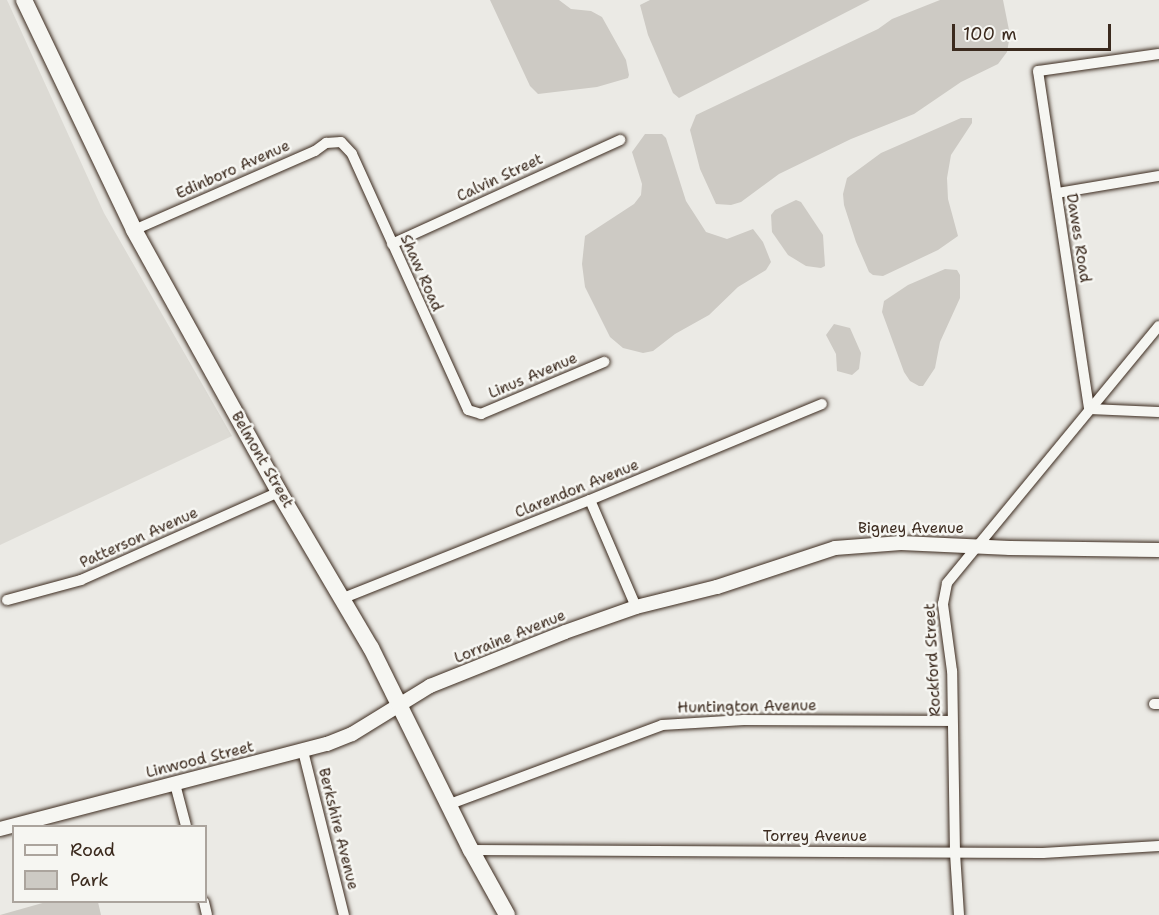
<!DOCTYPE html>
<html>
<head>
<meta charset="utf-8">
<style>
  body { margin:0 }
  #map { position:relative; width:1159px; height:915px; overflow:hidden; background:#ebeae5; font-family:"Shantell Sans",sans-serif }
  div>[style] { position:absolute }
  [style*='--x'] { left:calc(var(--x)*1px); top:calc(var(--y)*1px); width:calc(var(--w)*1px); rotate:calc(var(--a)*1deg) }
  .built>* { inset:0; background:#dcdad4 }
  .green>* { inset:0; background:#cdcac4 }
  .roads { filter:drop-shadow(0 0 2px #3b2a1e) drop-shadow(0 0 2px #3b2a1e) }
  .minor>* { height:10px; margin:-5px; padding:0 5px; transform-origin:5px; border-radius:5px; background:#f6f6f2 }
  .tertiary>* { height:14px; margin:-7px; padding:0 7px; transform-origin:7px; border-radius:7px; background:#f6f6f2 }
  .secondary>* { height:16px; margin:-8px; padding:0 8px; transform-origin:8px; border-radius:8px; background:#f6f6f2 }
  span { translate:-50% -50%; white-space:nowrap; text-align:center; line-height:1.15; -webkit-text-stroke:5px #f6f6f2; paint-order:stroke }
  .street-label { font-size:15px; color:#3b2a1e }
  .legend { position:absolute; left:12px; top:825px; width:195px; height:78px; box-sizing:border-box; background:#f6f6f2; border:2px solid #aba49d; margin:0; padding:8px 10px; list-style:none; font-size:18px; color:#3b2a1e }
  .legend li { display:flex; align-items:center; gap:12px; height:30px }
  .legend b { width:30px; border:2px solid #aba49d }
  .scale { position:absolute; left:952px; top:24px; width:159px; height:27px; box-sizing:border-box; border:3px solid #3b2a1e; border-top:0; padding-left:8px; font-size:18px; line-height:21px; white-space:nowrap; color:#3b2a1e; -webkit-text-stroke:4px #f6f6f2; paint-order:stroke }
</style>
</head>
<body>
<div id="map">
  <div class="built">
    <i style="clip-path:polygon(0 0,7px 0,104px 213px,232px 436px,0 545px)"></i>
  </div>
  <div class="green">
    <i style="clip-path:polygon(490px 0,559px 0,571px 9px,591px 11px,602px 17px,626px 60px,629px 75px,628px 78px,597px 87px,538px 94px,530px 86px)"></i>
    <i style="clip-path:polygon(650px 0,870px 0,679px 98px,673px 93px,648px 35px,640px 5px)"></i>
    <i style="clip-path:polygon(940px 0,1003px 0,1010px 35px,1007px 52px,998px 64px,961px 82px,914px 114px,851px 139px,779px 174px,741px 202px,731px 205px,716px 204px,700px 169px,690px 130px,696px 115px,878px 29px,892px 19px)"></i>
    <i style="clip-path:polygon(961px 118px,972px 118px,972px 123px,951px 155px,947px 178px,948px 199px,958px 236px,938px 250px,883px 276px,873px 275px,869px 272px,856px 242px,844px 205px,843px 194px,847px 178px,881px 153px)"></i>
    <i style="clip-path:polygon(645px 134px,662px 134px,666px 138px,686px 201px,706px 232px,727px 239px,753px 229px,763px 242px,771px 262px,766px 270px,738px 287px,709px 315px,675px 334px,653px 351px,643px 353px,623px 348px,610px 337px,585px 287px,582px 264px,585px 236px,634px 204px,641px 195px,642px 184px,632px 152px)"></i>
    <i style="clip-path:polygon(796px 200px,801px 202px,823px 235px,825px 266px,821px 268px,806px 266px,788px 255px,772px 232px,771px 215px,775px 210px)"></i>
    <i style="clip-path:polygon(945px 269px,957px 270px,960px 275px,960px 298px,940px 342px,935px 368px,923px 386px,919px 386px,910px 381px,904px 372px,882px 312px,884px 301px,908px 285px)"></i>
    <i style="clip-path:polygon(834px 324px,850px 328px,861px 353px,859px 369px,852px 375px,837px 371px,836px 354px,826px 335px)"></i>
    <i style="clip-path:polygon(46px 902px,98px 902px,101px 915px,0 915px)"></i>
  </div>
  <div class="roads">
    <div class="minor">
      <i style="--x:1159;--y:54;--w:122;--a:172"></i>
      <i style="--x:1038;--y:71;--w:342;--a:81.4"></i>
      <i style="--x:1089;--y:409;--w:70;--a:2.5"></i>
      <i style="--x:1057;--y:193;--w:103;--a:-9.5"></i>
      <i style="--x:134;--y:230;--w:197;--a:-23.6"></i>
      <i style="--x:315;--y:151;--w:14;--a:-36"></i>
      <i style="--x:326;--y:143;--w:15;--a:-4"></i>
      <i style="--x:341;--y:142;--w:16;--a:47"></i>
      <i style="--x:352;--y:154;--w:281;--a:65.6"></i>
      <i style="--x:468;--y:410;--w:14;--a:17"></i>
      <i style="--x:481;--y:414;--w:134;--a:-22.9"></i>
      <i style="--x:392;--y:244;--w:251;--a:-24.5"></i>
      <i style="--x:590;--y:500;--w:116;--a:66.7"></i>
      <i style="--x:341;--y:599;--w:268;--a:-21.7"></i>
      <i style="--x:590;--y:500;--w:251;--a:-22.5"></i>
      <i style="--x:7;--y:600;--w:77;--a:-15.1"></i>
      <i style="--x:81;--y:580;--w:217;--a:-24"></i>
      <i style="--x:1154;--y:704;--w:5;--a:0"></i>
      <i style="--x:303;--y:751;--w:169;--a:76"></i>
      <i style="--x:175;--y:784;--w:43;--a:75.3"></i>
      <i style="--x:450;--y:804;--w:226;--a:-20.4"></i>
      <i style="--x:662;--y:725;--w:82;--a:-3.5"></i>
      <i style="--x:744;--y:720;--w:208;--a:0.3"></i>
      <i style="--x:471;--y:850;--w:572;--a:0.3"></i>
      <i style="--x:1043;--y:853;--w:116;--a:-3.5"></i>
      <i style="--x:204;--y:902;--w:13;--a:77"></i>
      <i style="--x:959;--y:915;--w:62;--a:-93.7"></i>
      <i style="--x:955;--y:853;--w:182;--a:-90.9"></i>
      <i style="--x:952;--y:671;--w:68;--a:-97.7"></i>
      <i style="--x:943;--y:604;--w:21;--a:-79"></i>
      <i style="--x:947;--y:583;--w:333;--a:-50.5"></i>
    </div>
    <div class="tertiary">
      <i style="--x:0;--y:829;--w:338;--a:-14.6"></i>
      <i style="--x:327;--y:744;--w:27;--a:-22"></i>
      <i style="--x:352;--y:734;--w:92;--a:-31.6"></i>
      <i style="--x:430;--y:686;--w:145;--a:-21.8"></i>
      <i style="--x:565;--y:632;--w:75;--a:-19.4"></i>
      <i style="--x:636;--y:607;--w:83;--a:-13.9"></i>
      <i style="--x:717;--y:587;--w:124;--a:-18.3"></i>
      <i style="--x:835;--y:548;--w:66;--a:-4.3"></i>
      <i style="--x:901;--y:543;--w:109;--a:2.6"></i>
      <i style="--x:1010;--y:548;--w:149;--a:0.8"></i>
    </div>
    <div class="secondary">
      <i style="--x:24;--y:0;--w:255;--a:64.4"></i>
      <i style="--x:134;--y:230;--w:299;--a:61"></i>
      <i style="--x:279;--y:492;--w:181;--a:59.5"></i>
      <i style="--x:371;--y:648;--w:225;--a:63.7"></i>
      <i style="--x:471;--y:850;--w:74;--a:61"></i>
    </div>
  </div>
  <div class="street-label">
    <span style="left:233px;top:170px;rotate:-24deg">Edinboro Avenue</span>
    <span style="left:500px;top:178px;rotate:-25deg">Calvin Street</span>
    <span style="left:1078px;top:238px;rotate:81deg">Dawes Road</span>
    <span style="left:421px;top:273px;rotate:66deg">Shaw Road</span>
    <span style="left:533px;top:376px;rotate:-23deg">Linus Avenue</span>
    <span style="left:262px;top:460px;rotate:60deg">Belmont Street</span>
    <span style="left:577px;top:489px;rotate:-22deg">Clarendon Avenue</span>
    <span style="left:911px;top:529px">Bigney Avenue</span>
    <span style="left:139px;top:538px;rotate:-24deg">Patterson Avenue</span>
    <span style="left:510px;top:637px;rotate:-22deg">Lorraine Avenue</span>
    <span style="left:933px;top:660px;rotate:-93deg">Rockford Street</span>
    <span style="left:747px;top:707px;rotate:-1deg">Huntington Avenue</span>
    <span style="left:200px;top:760px;rotate:-14deg">Linwood Street</span>
    <span style="left:338px;top:829px;rotate:76deg">Berkshire Avenue</span>
    <span style="left:815px;top:837px">Torrey Avenue</span>
  </div>
  <ul class="legend">
  <li><b style="height:8px;background:#f6f6f2"></b>Road</li>
  <li><b style="height:16px;background:#cdcac4"></b>Park</li>
  </ul>
  <div class="scale">100 m</div>
</div>
</body>
</html>
